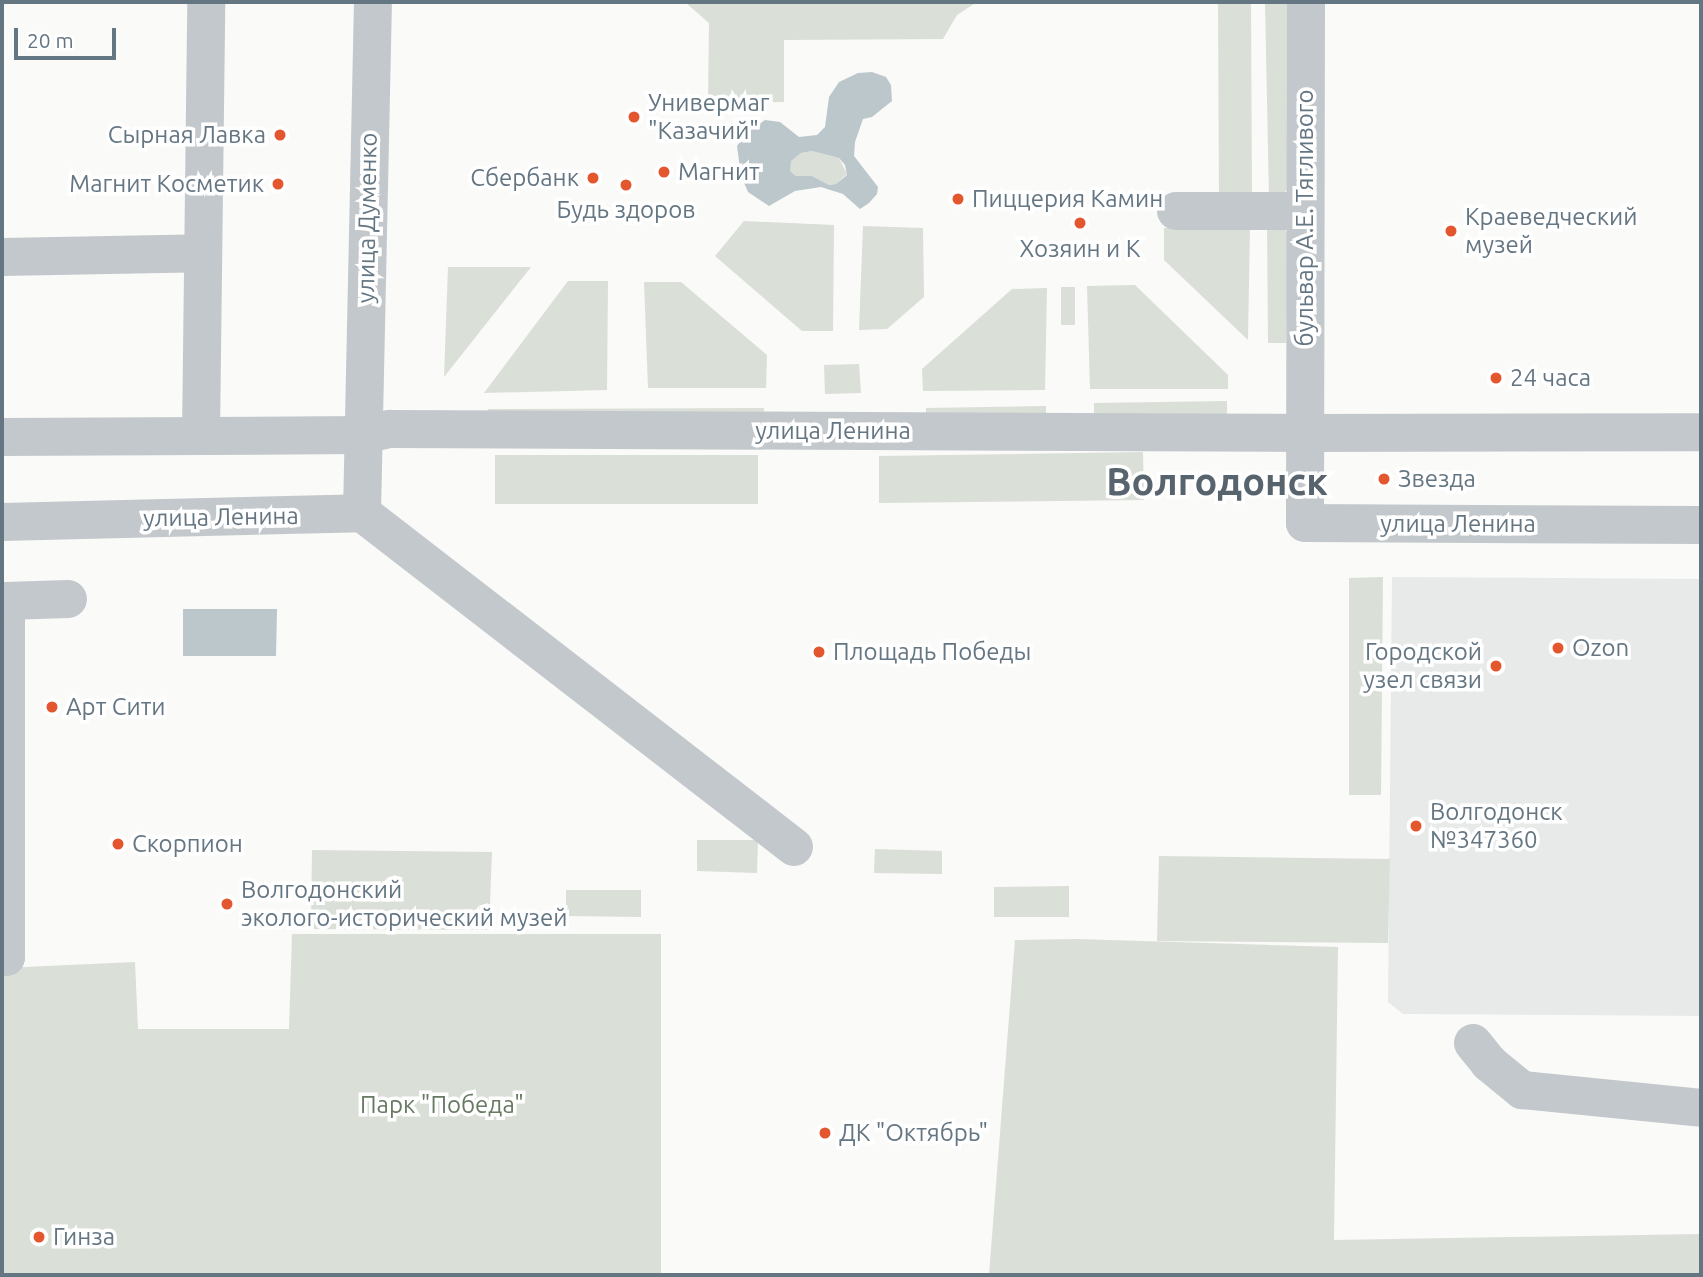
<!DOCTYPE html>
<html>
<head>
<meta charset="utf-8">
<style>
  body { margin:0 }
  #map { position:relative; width:1703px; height:1277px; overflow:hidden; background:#fafaf8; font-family:Ubuntu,sans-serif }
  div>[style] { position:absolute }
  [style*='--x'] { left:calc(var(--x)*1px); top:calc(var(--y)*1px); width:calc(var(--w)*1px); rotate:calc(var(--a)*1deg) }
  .built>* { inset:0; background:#e8e9e9 }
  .green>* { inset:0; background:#dadfd7 }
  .water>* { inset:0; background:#bbc7cb }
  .minor>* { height:38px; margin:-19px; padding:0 19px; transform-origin:19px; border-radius:19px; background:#c3c8cc }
  .dots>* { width:19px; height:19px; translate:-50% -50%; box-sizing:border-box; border:4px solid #fff; border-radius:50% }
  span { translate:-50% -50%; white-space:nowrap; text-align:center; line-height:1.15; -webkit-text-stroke:7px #fff; paint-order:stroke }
  .poi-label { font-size:24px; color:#657683 }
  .left { translate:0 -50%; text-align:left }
  .right { translate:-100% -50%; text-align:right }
  .street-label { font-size:24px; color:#657683 }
  .park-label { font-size:24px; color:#687a64 }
  .town-label { font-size:38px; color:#57646e; font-weight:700 }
  .frame { position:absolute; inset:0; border:4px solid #657683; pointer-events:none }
  .scale { position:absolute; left:14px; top:28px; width:102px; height:32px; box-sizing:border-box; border:4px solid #657683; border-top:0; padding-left:9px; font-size:21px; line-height:24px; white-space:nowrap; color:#657683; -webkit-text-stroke:5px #fff; paint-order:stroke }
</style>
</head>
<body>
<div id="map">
  <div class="built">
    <i style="clip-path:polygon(1392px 577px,1701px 579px,1701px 1016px,1403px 1014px,1388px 1002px)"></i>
  </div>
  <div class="green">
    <i style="clip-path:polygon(685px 2px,977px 2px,957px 15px,943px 39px,784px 40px,784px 102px,708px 103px,709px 23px)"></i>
    <i style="clip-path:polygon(1218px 2px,1251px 2px,1252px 200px,1219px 200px)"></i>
    <i style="clip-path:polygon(1265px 2px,1292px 2px,1287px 190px,1280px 196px,1269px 198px)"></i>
    <i style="clip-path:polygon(812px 151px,839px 158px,847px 174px,836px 184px,829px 185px,812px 176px,796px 176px,790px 171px,790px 161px,801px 153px)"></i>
    <i style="clip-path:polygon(744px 221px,834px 225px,833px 331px,802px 331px,715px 256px)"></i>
    <i style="clip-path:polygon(1267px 224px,1285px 229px,1289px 236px,1286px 343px,1268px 343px)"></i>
    <i style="clip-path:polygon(863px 226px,923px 228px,924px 297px,887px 329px,859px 330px)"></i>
    <i style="clip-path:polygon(1250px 227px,1248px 340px,1164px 260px,1164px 228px)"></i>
    <i style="clip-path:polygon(448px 267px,531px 267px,444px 377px)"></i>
    <i style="clip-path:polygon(568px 281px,608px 281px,607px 390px,484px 393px)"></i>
    <i style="clip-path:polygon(644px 282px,681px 282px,767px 355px,766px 388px,648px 388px)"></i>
    <i style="clip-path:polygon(1135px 285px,1228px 375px,1228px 389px,1090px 389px,1087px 286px)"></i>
    <i style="clip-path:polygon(1075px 287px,1075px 325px,1061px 325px,1061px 287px)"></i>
    <i style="clip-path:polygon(1047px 288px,1045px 390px,923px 391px,922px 369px,1012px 289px)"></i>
    <i style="clip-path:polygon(859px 364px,861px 393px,825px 394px,824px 365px)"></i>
    <i style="clip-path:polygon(1227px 401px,1227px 416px,1094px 416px,1094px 403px)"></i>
    <i style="clip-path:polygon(1046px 406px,1046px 417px,926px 418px,926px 408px)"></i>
    <i style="clip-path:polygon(764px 408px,763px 418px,489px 420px,488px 409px)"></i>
    <i style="clip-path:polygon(1143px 452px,1144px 500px,879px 503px,879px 456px)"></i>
    <i style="clip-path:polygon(495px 455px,758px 455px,758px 504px,495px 504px)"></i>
    <i style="clip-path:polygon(1383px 577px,1381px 795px,1349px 795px,1349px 578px)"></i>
    <i style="clip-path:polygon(697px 840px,758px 840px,757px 873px,697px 871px)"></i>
    <i style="clip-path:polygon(875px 849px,942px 851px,942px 874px,874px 873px)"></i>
    <i style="clip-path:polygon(312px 850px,492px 852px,489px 930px,311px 929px)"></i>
    <i style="clip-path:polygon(1159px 856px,1390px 859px,1388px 943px,1157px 941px)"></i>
    <i style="clip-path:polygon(1069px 886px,1069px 917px,994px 917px,994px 887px)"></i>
    <i style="clip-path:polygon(566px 890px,641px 890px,641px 917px,566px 916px)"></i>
    <i style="clip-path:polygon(292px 934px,661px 934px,661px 1275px,2px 1275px,2px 968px,135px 962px,138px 1029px,289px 1029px)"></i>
    <i style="clip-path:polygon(1077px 939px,1338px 947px,1334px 1240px,1701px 1234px,1701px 1275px,989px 1275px,1015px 940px)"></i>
  </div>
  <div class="water">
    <i style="clip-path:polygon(evenodd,872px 72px,886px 77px,891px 85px,892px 101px,872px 117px,863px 119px,855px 142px,854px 156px,878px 187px,877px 194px,869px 203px,860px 209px,843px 194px,821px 187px,795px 191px,769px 206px,748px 192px,741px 176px,737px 146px,746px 133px,765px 120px,780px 122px,799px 137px,817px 135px,825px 127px,829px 97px,839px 82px,858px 73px,872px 72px,812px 151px,839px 158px,845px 165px,847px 175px,836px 184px,829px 185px,812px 176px,796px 176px,790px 171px,791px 161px,801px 153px,812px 151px)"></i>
    <i style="clip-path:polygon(183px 609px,277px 609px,276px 656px,183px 656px)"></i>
  </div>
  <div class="minor">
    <i style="--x:1306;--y:2;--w:521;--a:90.11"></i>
    <i style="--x:1305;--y:523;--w:396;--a:0.3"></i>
    <i style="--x:1176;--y:211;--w:129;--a:0"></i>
    <i style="--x:2;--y:257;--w:201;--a:-1.1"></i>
    <i style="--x:201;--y:436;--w:432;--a:-89.3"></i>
    <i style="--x:2;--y:437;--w:361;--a:-0.3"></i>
    <i style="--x:363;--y:435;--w:28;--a:-13"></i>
    <i style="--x:390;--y:429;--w:914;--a:0.25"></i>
    <i style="--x:1304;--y:433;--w:397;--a:-0.1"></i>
    <i style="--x:362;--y:513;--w:546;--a:37.71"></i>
    <i style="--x:362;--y:513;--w:511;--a:-88.77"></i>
    <i style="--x:2;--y:522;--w:360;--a:-1.4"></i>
    <i style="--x:2;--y:957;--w:4;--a:0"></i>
    <i style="--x:6;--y:957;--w:356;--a:-90"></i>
    <i style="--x:6;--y:601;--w:62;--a:-1.8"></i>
    <i style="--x:1473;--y:1043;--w:26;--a:51"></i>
    <i style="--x:1489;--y:1063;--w:43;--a:39.3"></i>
    <i style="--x:1522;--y:1090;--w:180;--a:5.7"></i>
  </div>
  <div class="dots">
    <i style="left:634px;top:117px;background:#e4572e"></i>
    <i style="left:280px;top:135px;background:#e4572e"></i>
    <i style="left:664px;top:172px;background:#e4572e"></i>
    <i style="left:593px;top:178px;background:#e4572e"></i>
    <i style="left:278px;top:184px;background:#e4572e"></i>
    <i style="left:626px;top:185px;background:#e4572e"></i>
    <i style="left:958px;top:199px;background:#e4572e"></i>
    <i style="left:1080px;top:223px;background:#e4572e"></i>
    <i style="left:1451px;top:231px;background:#e4572e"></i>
    <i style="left:1496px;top:378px;background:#e4572e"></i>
    <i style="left:1384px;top:479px;background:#e4572e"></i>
    <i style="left:1558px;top:648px;background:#e4572e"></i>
    <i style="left:819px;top:652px;background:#e4572e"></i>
    <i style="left:1496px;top:666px;background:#e4572e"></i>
    <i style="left:52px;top:707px;background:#e4572e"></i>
    <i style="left:1416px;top:826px;background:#e4572e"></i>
    <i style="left:118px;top:844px;background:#e4572e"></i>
    <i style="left:227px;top:904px;background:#e4572e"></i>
    <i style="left:825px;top:1133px;background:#e4572e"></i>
    <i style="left:39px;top:1237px;background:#e4572e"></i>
  </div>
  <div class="poi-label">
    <span class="left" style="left:648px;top:117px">Универмаг<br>"Казачий"</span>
    <span class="right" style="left:266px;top:135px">Сырная Лавка</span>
    <span class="left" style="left:678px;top:172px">Магнит</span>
    <span class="right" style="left:579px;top:178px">Сбербанк</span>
    <span class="right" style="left:264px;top:184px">Магнит Косметик</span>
    <span class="left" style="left:972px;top:199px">Пиццерия Камин</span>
    <span style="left:626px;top:210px">Будь здоров</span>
    <span class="left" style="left:1465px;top:231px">Краеведческий<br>музей</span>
    <span style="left:1080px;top:249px">Хозяин и К</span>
    <span class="left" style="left:1510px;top:378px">24 часа</span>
    <span class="left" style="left:1398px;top:479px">Звезда</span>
    <span class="left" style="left:1572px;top:648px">Ozon</span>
    <span class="left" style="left:833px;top:652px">Площадь Победы</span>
    <span class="right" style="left:1482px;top:666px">Городской<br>узел связи</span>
    <span class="left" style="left:66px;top:707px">Арт Сити</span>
    <span class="left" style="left:1430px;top:826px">Волгодонск<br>№347360</span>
    <span class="left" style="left:132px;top:844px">Скорпион</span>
    <span class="left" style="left:241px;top:904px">Волгодонский<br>эколого-исторический музей</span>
    <span class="left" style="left:839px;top:1133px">ДК "Октябрь"</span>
    <span class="left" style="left:53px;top:1237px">Гинза</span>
  </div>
  <div class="street-label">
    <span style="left:367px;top:218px;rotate:-89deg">улица Думенко</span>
    <span style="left:1305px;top:218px;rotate:-90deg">бульвар А.Е. Тягливого</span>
    <span style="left:833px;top:431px">улица Ленина</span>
    <span style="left:221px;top:517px;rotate:-1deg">улица Ленина</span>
    <span style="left:1458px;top:524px">улица Ленина</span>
  </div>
  <div class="park-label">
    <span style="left:442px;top:1105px">Парк "Победа"</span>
  </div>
  <div class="town-label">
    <span style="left:1217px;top:482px">Волгодонск</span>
  </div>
  <div class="frame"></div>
  <div class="scale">20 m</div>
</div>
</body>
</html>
